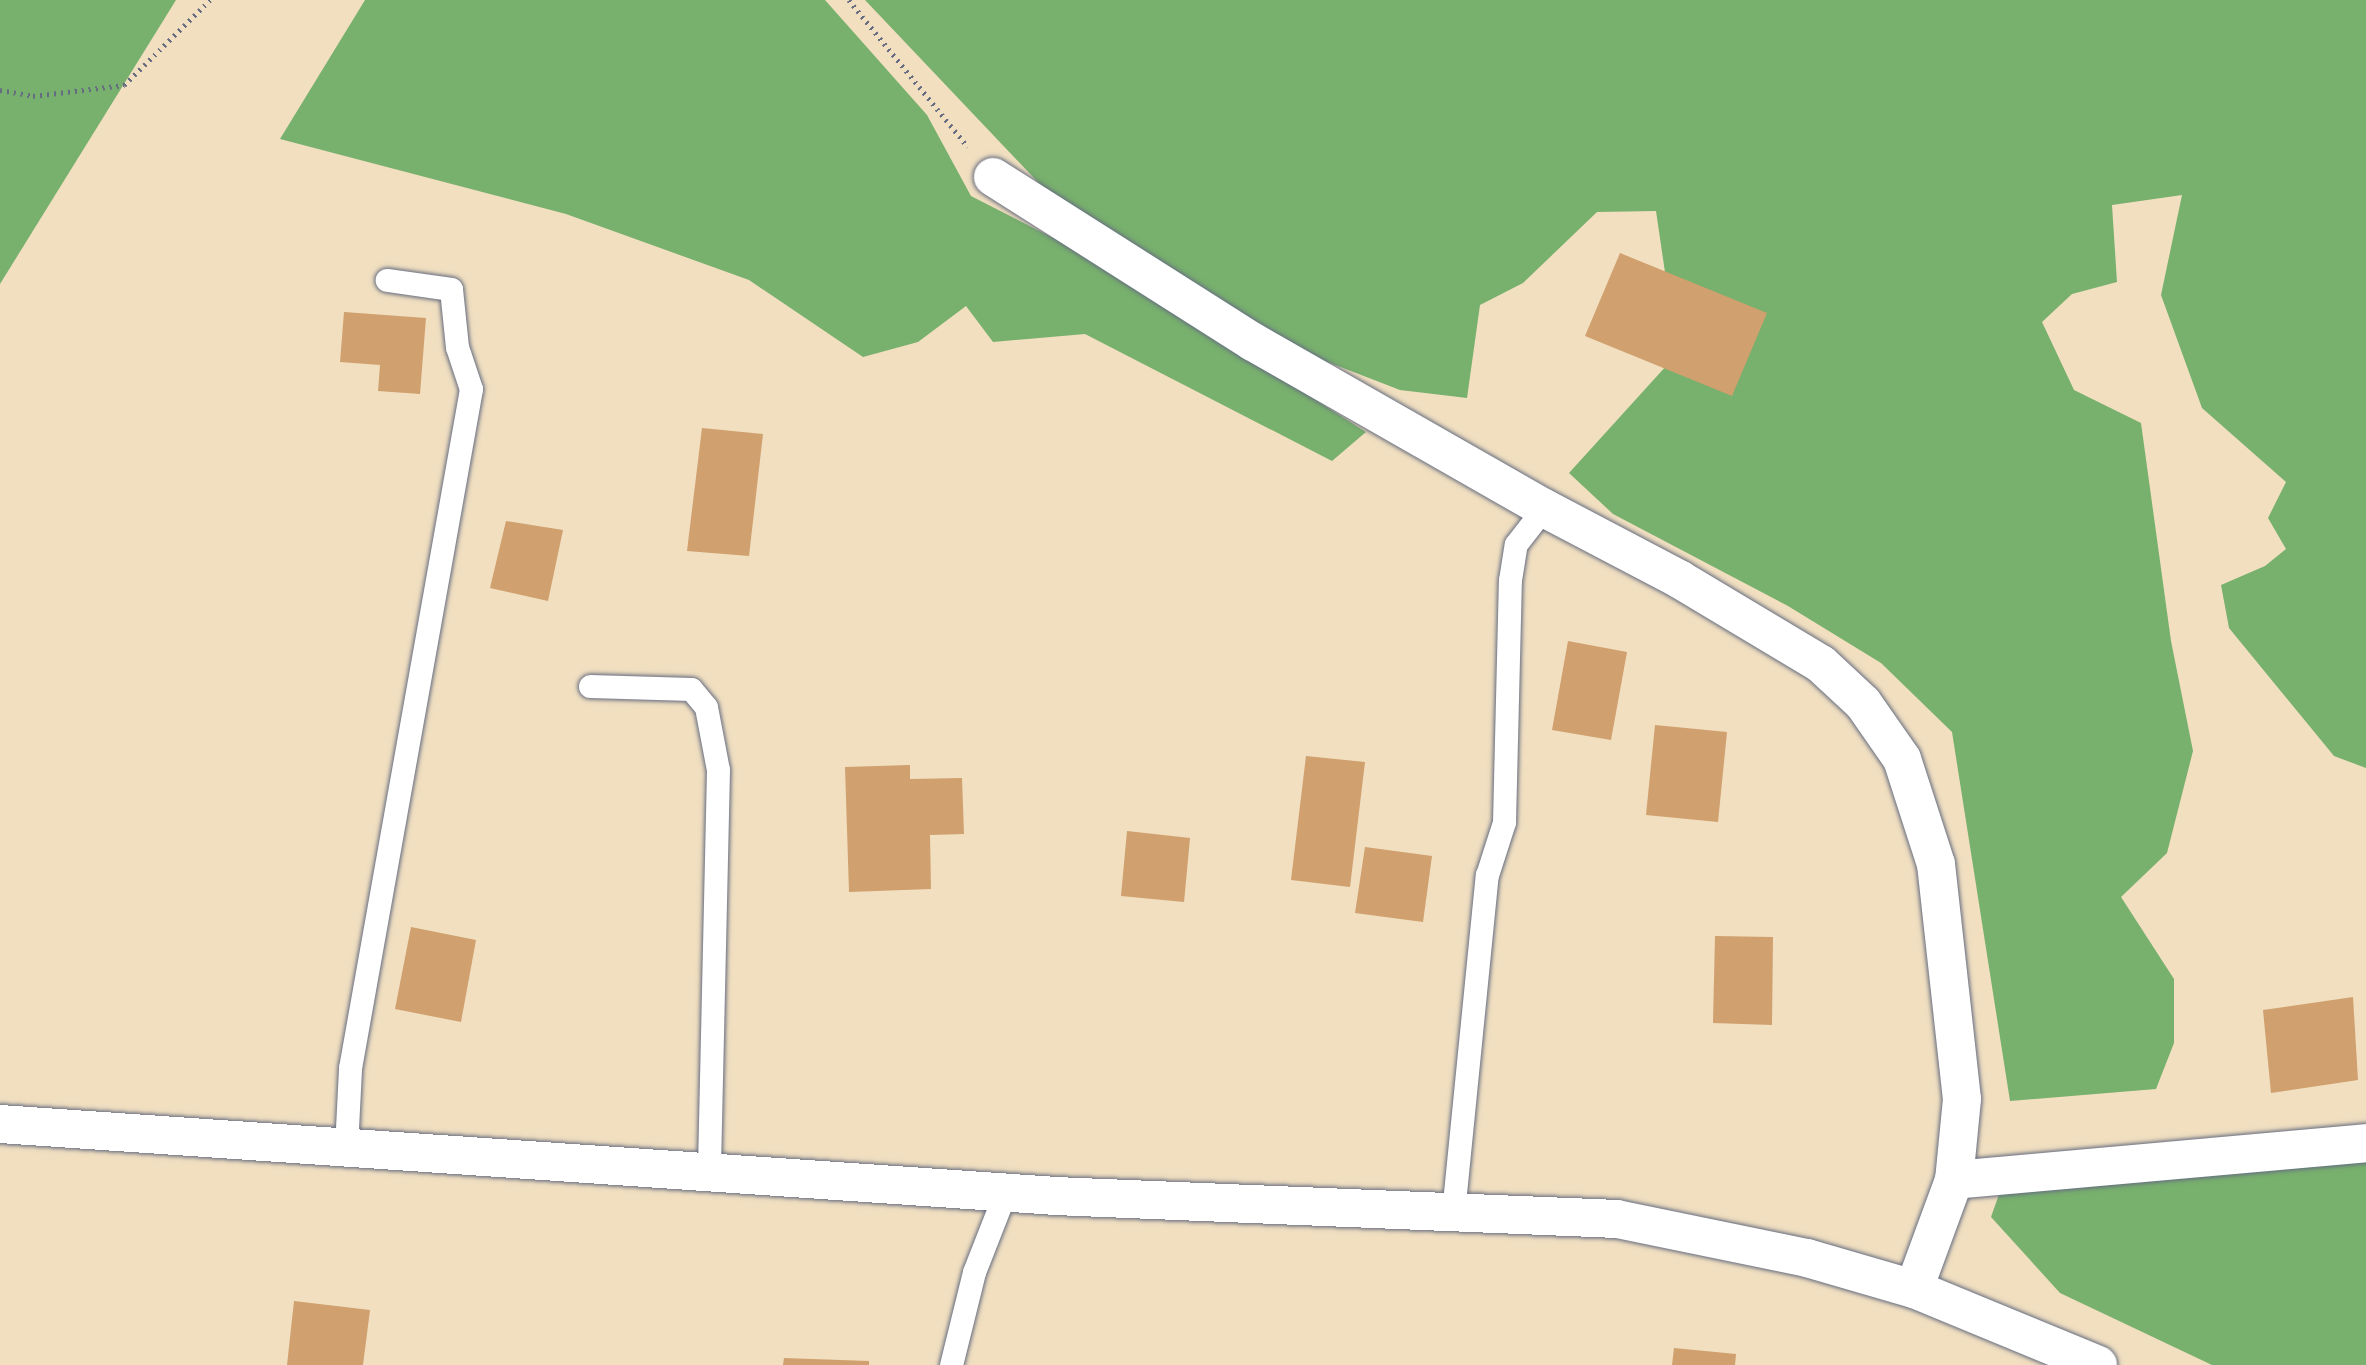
<!DOCTYPE html>
<html>
<head>
<meta charset="utf-8">
<style>
  body { margin:0 }
  #map { position:relative; width:2366px; height:1365px; overflow:hidden; background:#f1dfc0; font-family:"Balsamiq Sans",sans-serif }
  div>[style] { position:absolute }
  [style*='--x'] { left:calc(var(--x)*1px); top:calc(var(--y)*1px); width:calc(var(--w)*1px); rotate:calc(var(--a)*1deg) }
  .forest>* { inset:0; background:#78b06d }
  .building>* { inset:0; background:#d0a06e }
  .path>* { height:4.5px; margin-top:-2.25px; transform-origin:0; background:repeating-linear-gradient(90deg,#666d80 0 2px,transparent 0 7px) }
  .roads { filter:drop-shadow(0 0 2px #666d80) drop-shadow(0 0 2px #666d80) }
  .service>* { height:23px; margin:-11.5px; padding:0 11.5px; transform-origin:11.5px; border-radius:11.5px; background:#fff }
  .minor>* { height:38px; margin:-19px; padding:0 19px; transform-origin:19px; border-radius:19px; background:#fff }
  span { translate:-50% -50%; white-space:nowrap; text-align:center; line-height:1.15; -webkit-text-stroke:5px #f7f3e8; paint-order:stroke }
</style>
</head>
<body>
<div id="map">
  <div class="forest">
    <i style="clip-path:polygon(0 0,176px 0,0 284px)"></i>
    <i style="clip-path:polygon(365px 0,825px 0,927px 115px,971px 196px,1092px 258px,1366px 432px,1332px 461px,1085px 334px,993px 342px,966px 306px,918px 342px,863px 357px,749px 280px,566px 214px,280px 139px)"></i>
    <i style="clip-path:polygon(865px 0,2366px 0,2366px 768px,2334px 756px,2229px 628px,2221px 585px,2265px 566px,2286px 549px,2268px 518px,2286px 482px,2202px 408px,2161px 295px,2182px 195px,2112px 205px,2117px 282px,2072px 294px,2042px 322px,2074px 390px,2141px 423px,2171px 641px,2193px 751px,2167px 853px,2121px 897px,2174px 979px,2174px 1043px,2156px 1089px,2010px 1101px,1952px 732px,1881px 663px,1788px 606px,1613px 514px,1569px 473px,1677px 354px,1656px 211px,1597px 212px,1523px 283px,1480px 305px,1467px 398px,1400px 390px,1203px 314px,1051px 196px)"></i>
    <i style="clip-path:polygon(2366px 1154px,2366px 1365px,2212px 1365px,2060px 1293px,1991px 1217px,2002px 1186px)"></i>
  </div>
  <div class="building">
    <i style="clip-path:polygon(1620px 253px,1767px 313px,1732px 396px,1585px 336px)"></i>
    <i style="clip-path:polygon(344px 312px,426px 318px,420px 394px,378px 391px,380px 365px,340px 362px)"></i>
    <i style="clip-path:polygon(702px 428px,763px 434px,749px 556px,687px 551px)"></i>
    <i style="clip-path:polygon(506px 521px,563px 530px,548px 601px,490px 588px)"></i>
    <i style="clip-path:polygon(1568px 641px,1627px 652px,1611px 740px,1552px 730px)"></i>
    <i style="clip-path:polygon(1655px 725px,1727px 732px,1718px 822px,1646px 815px)"></i>
    <i style="clip-path:polygon(1306px 756px,1365px 762px,1350px 887px,1291px 880px)"></i>
    <i style="clip-path:polygon(910px 765px,910px 779px,962px 778px,964px 834px,930px 835px,931px 889px,849px 892px,845px 767px)"></i>
    <i style="clip-path:polygon(1127px 831px,1190px 838px,1184px 902px,1121px 896px)"></i>
    <i style="clip-path:polygon(1365px 847px,1432px 856px,1423px 922px,1355px 913px)"></i>
    <i style="clip-path:polygon(411px 927px,476px 940px,461px 1022px,395px 1009px)"></i>
    <i style="clip-path:polygon(1715px 936px,1773px 937px,1772px 1025px,1713px 1023px)"></i>
    <i style="clip-path:polygon(2353px 997px,2358px 1080px,2271px 1093px,2263px 1010px)"></i>
    <i style="clip-path:polygon(294px 1301px,370px 1310px,363px 1365px,287px 1365px)"></i>
    <i style="clip-path:polygon(1674px 1348px,1736px 1354px,1735px 1365px,1672px 1365px)"></i>
    <i style="clip-path:polygon(784px 1358px,869px 1361px,869px 1365px,783px 1365px)"></i>
  </div>
  <div class="path">
    <i style="--x:849;--y:0;--w:189;--a:51"></i>
    <i style="--x:0;--y:90;--w:34;--a:10"></i>
    <i style="--x:33;--y:96;--w:92;--a:-6.9"></i>
    <i style="--x:124;--y:85;--w:121;--a:-44.7"></i>
  </div>
  <div class="roads">
    <div class="service">
      <i style="--x:590;--y:686;--w:101;--a:1.7"></i>
      <i style="--x:691;--y:689;--w:23;--a:50"></i>
      <i style="--x:706;--y:707;--w:64;--a:79.2"></i>
      <i style="--x:718;--y:770;--w:402;--a:91.3"></i>
      <i style="--x:346;--y:1148;--w:80;--a:-87.1"></i>
      <i style="--x:350;--y:1068;--w:690;--a:-79.9"></i>
      <i style="--x:471;--y:389;--w:44;--a:-108.4"></i>
      <i style="--x:457;--y:347;--w:58;--a:-95.9"></i>
      <i style="--x:451;--y:289;--w:65;--a:-172"></i>
      <i style="--x:1453;--y:1213;--w:340;--a:-84.3"></i>
      <i style="--x:1487;--y:875;--w:56;--a:-72.2"></i>
      <i style="--x:1504;--y:822;--w:242;--a:-88.6"></i>
      <i style="--x:1510;--y:580;--w:36;--a:-81"></i>
      <i style="--x:1516;--y:544;--w:46;--a:-52.1"></i>
      <i style="--x:951;--y:1365;--w:96;--a:-76.1"></i>
      <i style="--x:974;--y:1272;--w:85;--a:-68.6"></i>
    </div>
    <div class="minor">
      <i style="--x:993;--y:177;--w:308;--a:32.4"></i>
      <i style="--x:1253;--y:342;--w:335;--a:29.7"></i>
      <i style="--x:1544;--y:508;--w:153;--a:27.7"></i>
      <i style="--x:1679;--y:579;--w:165;--a:30.9"></i>
      <i style="--x:1821;--y:664;--w:57;--a:42.9"></i>
      <i style="--x:1863;--y:703;--w:68;--a:55.1"></i>
      <i style="--x:1902;--y:759;--w:110;--a:72.1"></i>
      <i style="--x:1936;--y:864;--w:236;--a:83.7"></i>
      <i style="--x:1962;--y:1099;--w:81;--a:95.6"></i>
      <i style="--x:1954;--y:1180;--w:116;--a:110.2"></i>
      <i style="--x:0;--y:1124;--w:1057;--a:3.9"></i>
      <i style="--x:1055;--y:1196;--w:562;--a:2.34"></i>
      <i style="--x:1617;--y:1219;--w:194;--a:11.6"></i>
      <i style="--x:1807;--y:1258;--w:111;--a:16.2"></i>
      <i style="--x:1914;--y:1289;--w:199;--a:22.4"></i>
      <i style="--x:1954;--y:1180;--w:414;--a:-5.1"></i>
    </div>
  </div>
</div>
</body>
</html>
